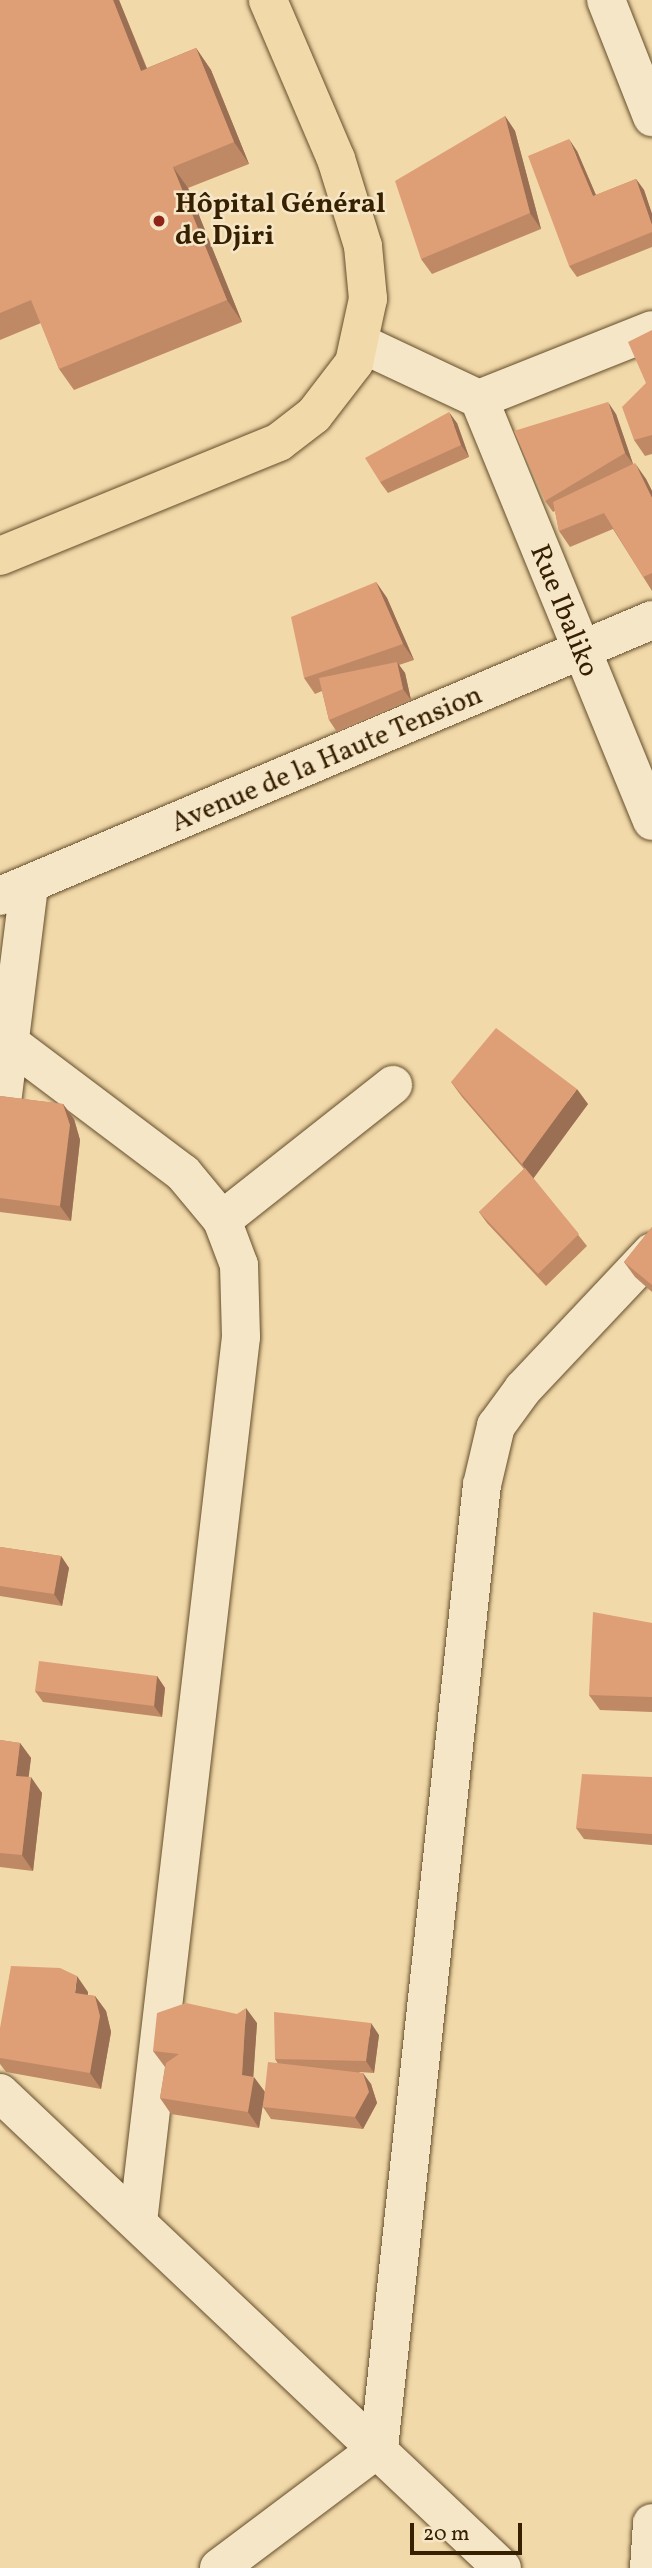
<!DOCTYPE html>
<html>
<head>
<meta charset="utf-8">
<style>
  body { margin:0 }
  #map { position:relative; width:652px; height:2568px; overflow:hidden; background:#f1d9aa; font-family:Vollkorn,serif }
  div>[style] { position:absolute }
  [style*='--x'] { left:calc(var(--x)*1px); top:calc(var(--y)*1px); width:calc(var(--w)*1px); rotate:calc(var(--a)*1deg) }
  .roads { filter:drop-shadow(0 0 2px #654e2a) drop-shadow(0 0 2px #654e2a) }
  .minor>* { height:38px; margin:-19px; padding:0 19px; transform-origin:19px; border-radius:19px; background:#f6e6c8 }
  .primary>* { height:38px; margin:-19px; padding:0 19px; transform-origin:19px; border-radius:19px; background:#f1d9aa }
  .wall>* { inset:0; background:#bf8966 }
  .shaded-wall>* { inset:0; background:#9b6f53 }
  .building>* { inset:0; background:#de9f77 }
  .dots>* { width:19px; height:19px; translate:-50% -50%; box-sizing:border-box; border:4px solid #f6e6c8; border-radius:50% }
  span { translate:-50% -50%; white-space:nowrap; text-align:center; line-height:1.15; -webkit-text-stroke:5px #f6e6c8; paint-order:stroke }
  .poi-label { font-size:28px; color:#362000; font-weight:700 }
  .left { translate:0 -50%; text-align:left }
  .street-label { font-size:28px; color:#362000 }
  .scale { position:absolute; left:410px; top:2523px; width:112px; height:32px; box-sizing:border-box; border:4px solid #362000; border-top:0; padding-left:9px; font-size:21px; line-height:24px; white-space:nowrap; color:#362000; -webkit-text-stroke:5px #f6e6c8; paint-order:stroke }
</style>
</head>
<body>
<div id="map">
  <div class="roads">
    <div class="minor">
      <i style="--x:606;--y:0;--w:126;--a:68.5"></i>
      <i style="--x:362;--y:344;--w:129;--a:25.2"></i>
      <i style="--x:479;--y:399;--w:186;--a:-21.7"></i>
      <i style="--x:479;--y:399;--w:456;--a:67.7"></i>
      <i style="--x:0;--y:896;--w:708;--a:-22.94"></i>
      <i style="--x:9;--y:1042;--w:218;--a:37"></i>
      <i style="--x:183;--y:1173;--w:61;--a:50.3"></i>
      <i style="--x:222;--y:1220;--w:48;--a:69.3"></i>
      <i style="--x:239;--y:1265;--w:72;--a:88.4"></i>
      <i style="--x:241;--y:1337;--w:891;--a:96.64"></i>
      <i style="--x:0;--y:1119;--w:236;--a:-82.9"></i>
      <i style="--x:222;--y:1220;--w:218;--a:-38.3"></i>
      <i style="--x:0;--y:2093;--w:691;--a:43.42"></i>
      <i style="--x:219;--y:2568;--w:200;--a:-36.9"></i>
      <i style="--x:379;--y:2448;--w:968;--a:-83.9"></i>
      <i style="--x:482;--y:1485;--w:61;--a:-76.7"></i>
      <i style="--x:496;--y:1426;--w:46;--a:-53.9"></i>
      <i style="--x:523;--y:1389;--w:188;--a:-46.7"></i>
      <i style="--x:649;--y:2568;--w:45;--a:-86.2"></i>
    </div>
    <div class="primary">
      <i style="--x:0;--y:556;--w:301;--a:-22.2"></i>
      <i style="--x:279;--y:442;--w:44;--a:-37.6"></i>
      <i style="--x:314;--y:415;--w:66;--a:-52.4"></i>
      <i style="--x:354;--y:363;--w:66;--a:-77.7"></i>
      <i style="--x:368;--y:299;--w:53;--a:-95.4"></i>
      <i style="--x:363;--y:246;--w:91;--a:-107.2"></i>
      <i style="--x:336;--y:159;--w:173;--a:-113.2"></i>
    </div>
  </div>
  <div class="wall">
    <i style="clip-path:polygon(0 0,119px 0,147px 68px,196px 48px,211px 70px,249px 164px,188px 188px,242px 322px,74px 390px,59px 369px,41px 323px,0 340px)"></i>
    <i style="clip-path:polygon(505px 116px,515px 131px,541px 229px,432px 274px,421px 259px)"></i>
    <i style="clip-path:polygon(577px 151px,596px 195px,636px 179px,644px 190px,652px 214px,652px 247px,577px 277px,569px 266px)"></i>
    <i style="clip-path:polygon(652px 330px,652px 454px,645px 456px,634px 440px,646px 383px)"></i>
    <i style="clip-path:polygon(616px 414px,633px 464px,646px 479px,652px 491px,652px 591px,613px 529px,570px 547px,559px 531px,555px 511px,553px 512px,545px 501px)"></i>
    <i style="clip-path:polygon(457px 423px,469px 457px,388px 493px,380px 482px)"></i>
    <i style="clip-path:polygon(376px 582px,387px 598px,414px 660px,399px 665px,405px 673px,411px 700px,337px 732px,329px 720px,322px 691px,315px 694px,304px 678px)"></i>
    <i style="clip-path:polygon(451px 1082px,588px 1104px,533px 1178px,587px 1246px,546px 1286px,487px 1223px,479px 1212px,524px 1169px,462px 1097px)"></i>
    <i style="clip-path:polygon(0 1096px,63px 1104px,74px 1119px,80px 1140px,71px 1221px,0 1212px)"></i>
    <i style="clip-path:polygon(652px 1227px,652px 1292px,635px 1277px,624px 1262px)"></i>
    <i style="clip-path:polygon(0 1547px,61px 1556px,69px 1568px,62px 1606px,0 1596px)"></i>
    <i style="clip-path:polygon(652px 1623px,652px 1712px,600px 1710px,589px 1695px)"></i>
    <i style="clip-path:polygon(157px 1676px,165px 1688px,162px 1717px,43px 1702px,35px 1691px)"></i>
    <i style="clip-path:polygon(0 1740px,20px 1743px,31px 1758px,28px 1777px,42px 1793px,33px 1871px,0 1867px)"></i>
    <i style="clip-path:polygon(652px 1777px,652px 1845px,584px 1839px,576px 1828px)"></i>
    <i style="clip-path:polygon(88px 1992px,88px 1995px,95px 1996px,106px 2011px,111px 2032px,101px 2089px,6px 2072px,0 2064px,0 2028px)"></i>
    <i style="clip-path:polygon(257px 2023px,253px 2077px,265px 2092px,278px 2064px,275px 2059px,379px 2035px,374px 2073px,359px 2072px,371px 2084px,377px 2103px,363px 2129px,271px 2119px,263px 2107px,264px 2098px,259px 2128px,171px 2114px,160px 2098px,165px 2067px,153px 2051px)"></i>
  </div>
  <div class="shaded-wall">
    <i style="clip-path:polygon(113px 0,119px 0,156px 92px,141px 71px)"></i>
    <i style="clip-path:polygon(196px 48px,211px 70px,249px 164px,234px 142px)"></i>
    <i style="clip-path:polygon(505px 116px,515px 131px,541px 229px,530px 213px)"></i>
    <i style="clip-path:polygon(569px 139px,577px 151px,601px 207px,593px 196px)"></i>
    <i style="clip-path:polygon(173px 167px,188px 188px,242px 322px,227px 300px)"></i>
    <i style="clip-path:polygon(636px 179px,644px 190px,652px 214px,652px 225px)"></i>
    <i style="clip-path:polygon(608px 402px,616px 414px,633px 464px,625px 453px)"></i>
    <i style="clip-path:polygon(449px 412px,457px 423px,469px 457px,461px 445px)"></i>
    <i style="clip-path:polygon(635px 463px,646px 479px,652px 491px,652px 498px)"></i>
    <i style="clip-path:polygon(376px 582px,387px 598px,414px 660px,403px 644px)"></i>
    <i style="clip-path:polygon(397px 662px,405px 673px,411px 700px,403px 689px)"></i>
    <i style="clip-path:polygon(577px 1089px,588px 1104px,533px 1179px,522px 1164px)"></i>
    <i style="clip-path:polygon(63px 1104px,74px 1119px,80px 1140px,71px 1221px,60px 1206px)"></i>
    <i style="clip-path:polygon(61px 1556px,69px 1568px,62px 1606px,54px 1594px)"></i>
    <i style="clip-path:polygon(157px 1676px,165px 1688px,162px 1717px,154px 1706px)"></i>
    <i style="clip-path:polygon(20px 1743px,31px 1758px,27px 1791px,16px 1776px)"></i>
    <i style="clip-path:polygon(31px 1777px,42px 1793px,33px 1871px,22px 1855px)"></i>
    <i style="clip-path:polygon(77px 1976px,88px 1992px,86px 2008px,75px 1993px)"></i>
    <i style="clip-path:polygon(95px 1996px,106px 2011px,111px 2032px,101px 2089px,90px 2073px)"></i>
    <i style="clip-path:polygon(246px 2008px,257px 2023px,253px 2082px,254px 2077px,265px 2092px,259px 2128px,248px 2112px,242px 2075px)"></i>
    <i style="clip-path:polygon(371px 2023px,379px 2035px,374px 2073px,366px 2061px)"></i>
    <i style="clip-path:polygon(363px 2073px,371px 2084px,377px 2103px,363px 2129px,355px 2117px)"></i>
  </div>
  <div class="building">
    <i style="clip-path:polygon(0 0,113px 0,141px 71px,196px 48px,234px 142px,173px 167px,227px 300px,59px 369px,31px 300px,0 313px)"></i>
    <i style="clip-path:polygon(505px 116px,530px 213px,421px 259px,395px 181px)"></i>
    <i style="clip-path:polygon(569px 139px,593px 196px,636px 179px,652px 225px,652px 232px,569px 266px,528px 156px)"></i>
    <i style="clip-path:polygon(652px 330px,652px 435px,634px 440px,622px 407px,646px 383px,628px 342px)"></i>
    <i style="clip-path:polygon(608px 402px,625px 453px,545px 501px,514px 431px)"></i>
    <i style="clip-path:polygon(449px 412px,461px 445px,380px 482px,365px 458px)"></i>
    <i style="clip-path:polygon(635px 463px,652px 498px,652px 573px,643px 577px,604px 513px,559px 531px,553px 502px)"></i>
    <i style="clip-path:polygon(376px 582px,403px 644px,304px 678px,291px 617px)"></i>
    <i style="clip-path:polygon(397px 662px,403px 689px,329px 720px,319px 678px)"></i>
    <i style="clip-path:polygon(496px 1028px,577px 1089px,522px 1164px,451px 1082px)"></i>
    <i style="clip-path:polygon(0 1096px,63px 1104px,70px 1125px,60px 1206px,0 1198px)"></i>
    <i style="clip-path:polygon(525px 1168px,579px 1234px,538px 1274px,479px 1212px)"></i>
    <i style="clip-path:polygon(652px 1227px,652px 1285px,624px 1262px)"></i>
    <i style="clip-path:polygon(0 1547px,61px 1556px,54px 1594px,0 1586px)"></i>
    <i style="clip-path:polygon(593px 1612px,652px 1623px,652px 1697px,589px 1695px)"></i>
    <i style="clip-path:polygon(39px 1661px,157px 1676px,154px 1706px,35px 1691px)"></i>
    <i style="clip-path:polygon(0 1740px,20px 1743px,16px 1776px,31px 1777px,22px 1855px,0 1853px)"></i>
    <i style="clip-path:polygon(582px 1774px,652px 1777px,652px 1834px,576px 1828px)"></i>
    <i style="clip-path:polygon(11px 1966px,60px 1968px,77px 1976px,75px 1993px,95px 1996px,100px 2016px,90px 2073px,0 2058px,0 2028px)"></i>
    <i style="clip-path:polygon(186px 2003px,237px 2014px,246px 2008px,242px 2075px,254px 2077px,248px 2112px,160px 2098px,166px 2063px,179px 2054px,153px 2051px,157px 2013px)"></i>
    <i style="clip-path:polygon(274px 2012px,371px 2023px,366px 2061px,275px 2059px)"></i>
    <i style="clip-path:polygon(268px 2062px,363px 2073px,369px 2092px,355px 2117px,263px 2107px)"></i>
  </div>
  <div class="dots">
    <i style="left:159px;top:221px;background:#8f2418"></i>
  </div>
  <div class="poi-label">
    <span class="left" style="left:175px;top:221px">Hôpital Général<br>de Djiri</span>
  </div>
  <div class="street-label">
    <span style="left:563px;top:611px;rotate:68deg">Rue Ibaliko</span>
    <span style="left:327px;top:760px;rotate:-23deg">Avenue de la Haute Tension</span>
  </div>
  <div class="scale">20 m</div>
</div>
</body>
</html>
